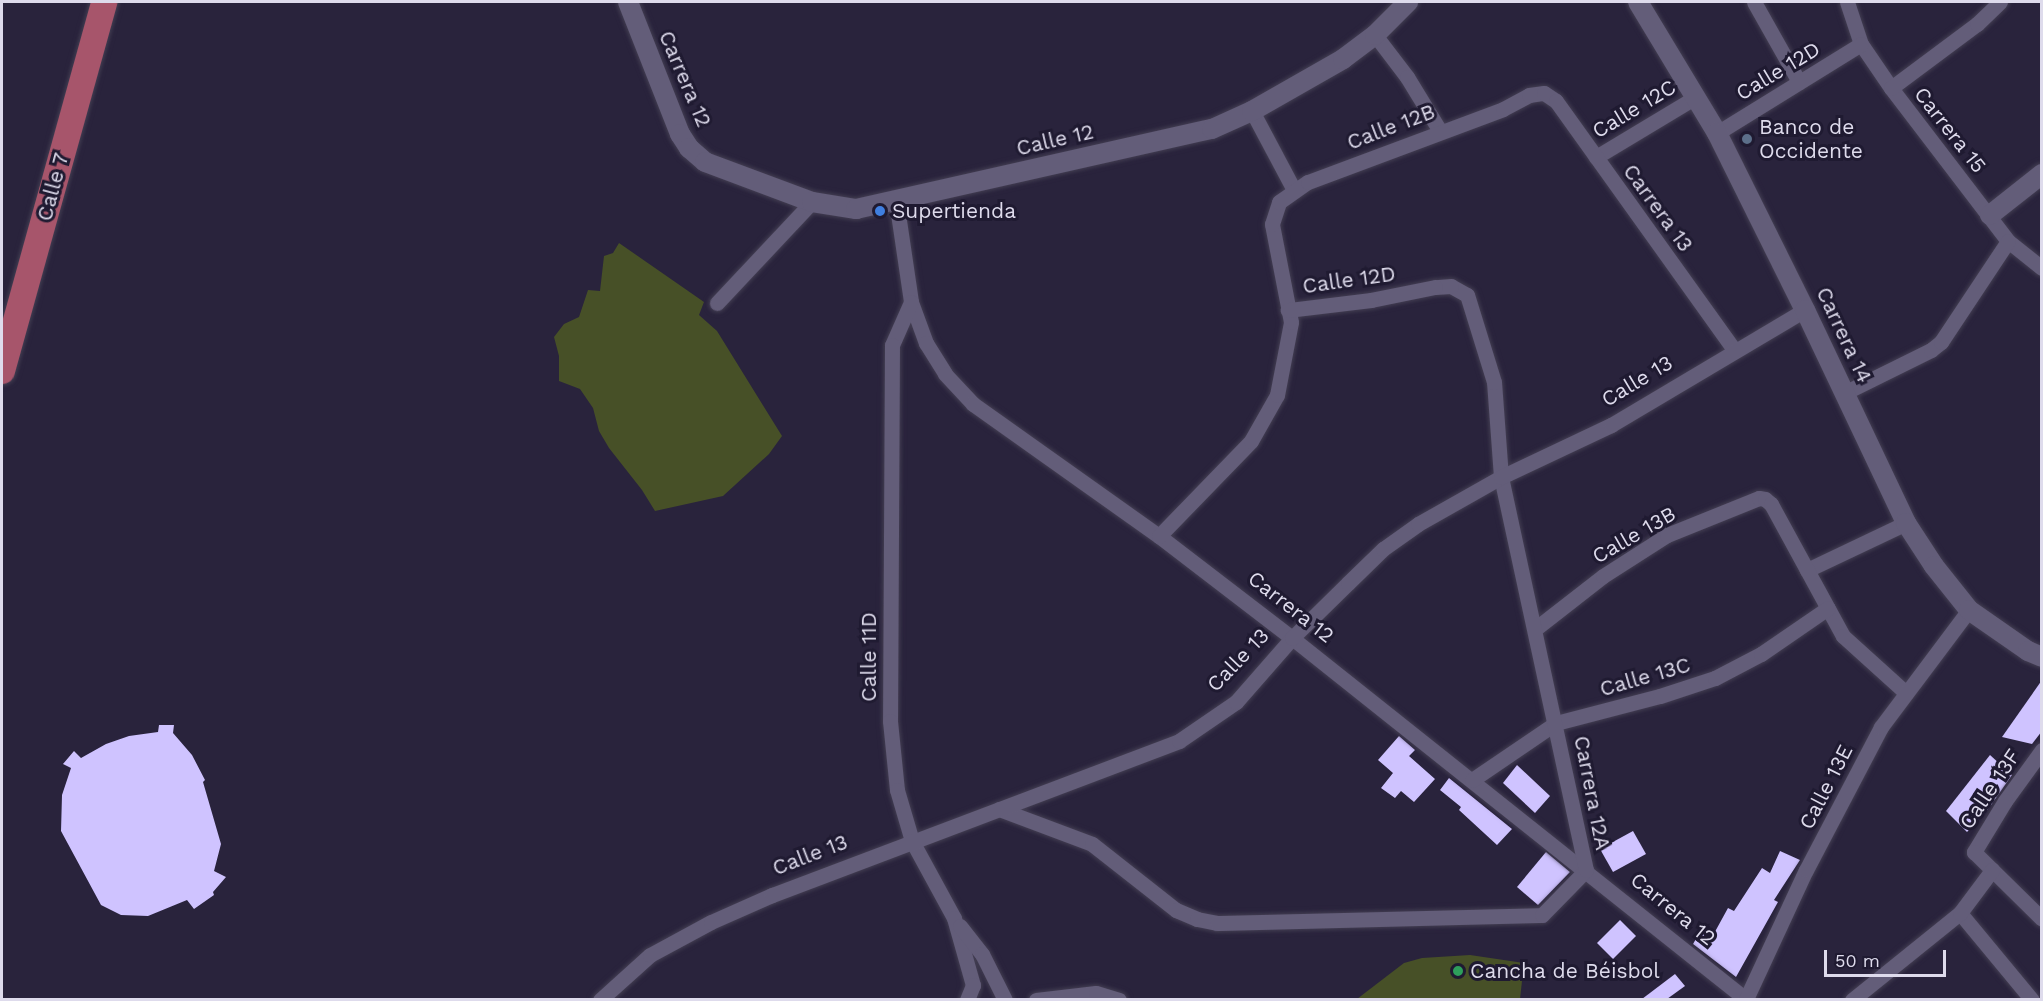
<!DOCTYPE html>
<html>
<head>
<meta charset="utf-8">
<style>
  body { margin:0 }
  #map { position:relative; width:2043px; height:1001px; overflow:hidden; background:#29233c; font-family:"Work Sans",sans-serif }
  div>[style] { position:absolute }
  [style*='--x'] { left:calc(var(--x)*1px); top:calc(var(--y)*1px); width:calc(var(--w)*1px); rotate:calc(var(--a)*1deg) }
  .green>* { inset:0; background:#475027 }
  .building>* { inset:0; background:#cfc3ff }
  .roads { filter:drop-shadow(0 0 2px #433e52) drop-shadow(0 0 2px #433e52) }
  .minor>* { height:15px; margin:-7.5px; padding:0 7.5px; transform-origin:7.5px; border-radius:7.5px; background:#635d79 }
  .tertiary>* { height:20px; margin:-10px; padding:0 10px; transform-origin:10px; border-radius:10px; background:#635d79 }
  .primary>* { height:26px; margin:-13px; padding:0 13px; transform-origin:13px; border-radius:13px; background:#a7556b }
  .dots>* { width:16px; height:16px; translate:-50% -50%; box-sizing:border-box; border:3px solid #1f1a31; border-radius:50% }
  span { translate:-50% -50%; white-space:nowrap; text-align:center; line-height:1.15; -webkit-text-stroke:6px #1f1a31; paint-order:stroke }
  .street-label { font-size:21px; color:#dedbec }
  .poi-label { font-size:21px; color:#dedbec }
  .left { translate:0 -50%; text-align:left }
  .frame { position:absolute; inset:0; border:3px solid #dedbec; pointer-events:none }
  .scale { position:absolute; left:1824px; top:950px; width:122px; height:27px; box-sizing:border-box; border:3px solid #dedbec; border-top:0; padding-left:8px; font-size:18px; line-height:21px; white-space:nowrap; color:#dedbec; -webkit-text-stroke:4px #1f1a31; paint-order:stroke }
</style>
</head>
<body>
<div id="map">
  <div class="green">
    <i style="clip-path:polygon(619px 243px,704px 302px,699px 315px,717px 331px,782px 436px,769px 454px,723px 496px,655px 511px,642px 490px,609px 448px,599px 431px,593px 408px,580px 389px,559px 381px,559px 356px,554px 337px,564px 324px,579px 317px,588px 290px,600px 291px,604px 256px,613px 253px)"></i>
    <i style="clip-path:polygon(1470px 955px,1524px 963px,1520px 999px,1357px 999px,1404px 963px,1422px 958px)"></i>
  </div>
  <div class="building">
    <i style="clip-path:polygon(2042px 680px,2042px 731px,2032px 744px,2002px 737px)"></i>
    <i style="clip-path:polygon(159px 725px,174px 725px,173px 733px,192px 755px,205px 780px,203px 782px,221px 844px,214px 871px,226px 877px,213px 892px,214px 895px,194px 909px,187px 900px,148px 916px,121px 915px,101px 905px,61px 831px,62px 795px,71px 768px,63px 764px,74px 751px,81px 758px,106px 744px,129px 736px,158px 732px)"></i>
    <i style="clip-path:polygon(1399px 736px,1415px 750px,1409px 756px,1435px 779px,1414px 802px,1401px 791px,1395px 798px,1381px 788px,1393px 773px,1378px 760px)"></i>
    <i style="clip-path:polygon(1990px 755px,2012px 775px,1989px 808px,1967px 832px,1946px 811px)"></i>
    <i style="clip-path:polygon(1517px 765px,1550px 796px,1535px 813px,1503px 783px)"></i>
    <i style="clip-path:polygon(1449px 778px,1512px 829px,1497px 845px,1459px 810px,1461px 807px,1440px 790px)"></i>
    <i style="clip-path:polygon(1633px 831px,1646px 854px,1613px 872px,1600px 849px)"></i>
    <i style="clip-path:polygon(1780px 851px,1800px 860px,1774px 900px,1778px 902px,1736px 977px,1693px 944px,1700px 932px,1711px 939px,1728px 908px,1734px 911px,1762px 868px,1770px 873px)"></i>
    <i style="clip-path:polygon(1546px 852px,1570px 872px,1538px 905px,1517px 887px)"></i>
    <i style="clip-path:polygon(1620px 920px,1636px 936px,1613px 959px,1597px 943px)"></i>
    <i style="clip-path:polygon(1675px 974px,1685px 986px,1667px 999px,1642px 999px)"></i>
  </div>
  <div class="roads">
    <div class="minor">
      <i style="--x:1754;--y:2;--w:92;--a:60.6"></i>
      <i style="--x:1847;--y:2;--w:44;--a:71.6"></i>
      <i style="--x:1861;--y:44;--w:53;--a:55.7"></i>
      <i style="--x:1891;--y:88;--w:193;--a:52.6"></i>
      <i style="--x:2008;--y:241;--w:43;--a:38.5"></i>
      <i style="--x:1375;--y:35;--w:53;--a:52.7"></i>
      <i style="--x:1407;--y:77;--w:63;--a:58.6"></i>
      <i style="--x:1891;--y:88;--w:107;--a:-36.7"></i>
      <i style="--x:1977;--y:24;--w:32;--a:-44"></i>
      <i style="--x:1252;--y:111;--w:89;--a:62"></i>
      <i style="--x:1717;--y:133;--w:169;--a:-31.7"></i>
      <i style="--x:1596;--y:157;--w:114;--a:-31"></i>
      <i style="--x:896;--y:200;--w:103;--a:81.6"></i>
      <i style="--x:911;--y:302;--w:44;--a:69.9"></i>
      <i style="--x:926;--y:343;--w:36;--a:58"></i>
      <i style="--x:945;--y:374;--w:41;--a:47"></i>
      <i style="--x:973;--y:404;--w:228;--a:35.4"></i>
      <i style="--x:1159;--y:536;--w:168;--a:37.5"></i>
      <i style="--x:1292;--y:638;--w:581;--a:38.51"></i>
      <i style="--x:911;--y:302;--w:47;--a:113.8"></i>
      <i style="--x:892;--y:345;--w:376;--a:90.3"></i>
      <i style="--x:890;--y:721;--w:69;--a:84.2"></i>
      <i style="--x:897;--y:790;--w:53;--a:73.6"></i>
      <i style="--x:912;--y:841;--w:88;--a:61.4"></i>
      <i style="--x:954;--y:918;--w:70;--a:74.2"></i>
      <i style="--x:973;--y:985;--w:16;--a:112"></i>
      <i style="--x:717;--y:303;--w:139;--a:-46.8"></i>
      <i style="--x:1844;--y:393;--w:97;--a:-26.3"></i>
      <i style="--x:1931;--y:350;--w:13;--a:-39"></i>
      <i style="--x:1941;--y:342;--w:121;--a:-56.4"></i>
      <i style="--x:1159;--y:536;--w:132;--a:-45.9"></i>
      <i style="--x:1251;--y:441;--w:53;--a:-60.5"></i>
      <i style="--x:1277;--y:395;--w:74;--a:-79.1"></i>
      <i style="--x:1291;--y:322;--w:100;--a:-101"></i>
      <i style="--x:1272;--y:224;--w:23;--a:-72"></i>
      <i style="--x:1279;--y:202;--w:35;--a:-35"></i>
      <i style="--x:1308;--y:182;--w:208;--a:-20.5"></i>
      <i style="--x:1503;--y:109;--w:30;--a:-28"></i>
      <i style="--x:1529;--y:95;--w:15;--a:-8"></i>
      <i style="--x:1544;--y:93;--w:14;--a:34"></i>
      <i style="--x:1556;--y:101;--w:307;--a:54.4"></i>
      <i style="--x:1807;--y:570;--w:110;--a:-25.4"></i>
      <i style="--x:1535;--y:629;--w:86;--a:-37.9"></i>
      <i style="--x:1603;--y:576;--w:76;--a:-32.6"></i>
      <i style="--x:1667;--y:535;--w:99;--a:-21.9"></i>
      <i style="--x:1759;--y:498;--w:6;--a:9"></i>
      <i style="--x:1765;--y:499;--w:8;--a:40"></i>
      <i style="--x:1771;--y:504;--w:150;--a:61.4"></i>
      <i style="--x:1843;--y:636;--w:85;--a:42.1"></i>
      <i style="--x:2042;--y:750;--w:63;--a:126"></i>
      <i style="--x:2005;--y:801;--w:60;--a:121.3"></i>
      <i style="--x:1974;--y:852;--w:95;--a:44.6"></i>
      <i style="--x:1472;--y:780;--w:102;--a:-34.2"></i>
      <i style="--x:1556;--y:723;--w:107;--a:-14.6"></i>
      <i style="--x:1660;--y:696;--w:58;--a:-18.1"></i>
      <i style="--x:1715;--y:678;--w:52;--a:-27.6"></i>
      <i style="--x:1761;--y:654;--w:81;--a:-34.5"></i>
      <i style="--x:999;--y:809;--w:99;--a:20.6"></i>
      <i style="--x:1092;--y:844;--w:107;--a:38.2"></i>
      <i style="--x:1176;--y:910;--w:23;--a:23"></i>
      <i style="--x:1197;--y:919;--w:20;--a:11"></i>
      <i style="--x:1217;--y:923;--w:325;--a:-1.4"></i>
      <i style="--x:1542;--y:915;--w:63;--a:-45.6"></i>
      <i style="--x:1586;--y:870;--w:402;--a:-102.2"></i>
      <i style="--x:1501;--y:477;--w:95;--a:-94.2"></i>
      <i style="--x:1494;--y:382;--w:91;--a:-107.2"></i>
      <i style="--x:1467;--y:295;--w:18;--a:-151"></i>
      <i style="--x:1451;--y:286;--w:16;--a:176"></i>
      <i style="--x:1435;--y:287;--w:65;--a:168.5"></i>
      <i style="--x:1371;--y:300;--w:84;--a:173.1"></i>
      <i style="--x:1960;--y:913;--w:113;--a:50.4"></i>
      <i style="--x:960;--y:926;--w:36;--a:52"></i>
      <i style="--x:982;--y:954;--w:51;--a:63.4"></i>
      <i style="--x:1746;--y:999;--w:142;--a:-65.1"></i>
      <i style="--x:1806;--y:870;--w:161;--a:-62.3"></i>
      <i style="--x:1881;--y:727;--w:146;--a:-53.1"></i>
      <i style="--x:600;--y:1000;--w:67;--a:-42"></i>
      <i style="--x:650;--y:955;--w:69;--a:-28.4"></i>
      <i style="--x:711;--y:922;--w:67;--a:-23.9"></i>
      <i style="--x:772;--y:895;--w:435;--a:-20.7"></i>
      <i style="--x:1179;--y:741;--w:69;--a:-34.4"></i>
      <i style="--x:1236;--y:702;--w:85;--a:-48.8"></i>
      <i style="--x:1292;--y:638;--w:78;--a:-44.5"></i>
      <i style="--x:1348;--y:583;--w:49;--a:-44.2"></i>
      <i style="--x:1383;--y:549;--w:43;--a:-35.5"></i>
      <i style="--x:1418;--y:524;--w:95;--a:-29.5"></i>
      <i style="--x:1501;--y:477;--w:122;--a:-25.3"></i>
      <i style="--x:1611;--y:425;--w:226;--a:-30.7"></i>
      <i style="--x:1036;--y:1000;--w:60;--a:-6.7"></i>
      <i style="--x:1096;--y:993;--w:24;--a:17"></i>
      <i style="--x:1852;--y:1000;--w:139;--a:-38.9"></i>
      <i style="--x:1960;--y:913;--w:54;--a:-53.3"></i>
    </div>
    <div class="tertiary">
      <i style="--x:628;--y:2;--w:142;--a:68.5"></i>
      <i style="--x:680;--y:134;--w:17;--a:57"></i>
      <i style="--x:689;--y:148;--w:21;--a:41"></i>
      <i style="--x:705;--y:162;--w:114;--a:20.5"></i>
      <i style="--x:812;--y:202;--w:45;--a:9"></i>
      <i style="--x:856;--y:209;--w:365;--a:-12.7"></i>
      <i style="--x:1212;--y:129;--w:44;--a:-24.2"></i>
      <i style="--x:1252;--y:111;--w:105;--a:-29.7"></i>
      <i style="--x:1343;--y:59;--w:40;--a:-37"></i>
      <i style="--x:1375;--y:35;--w:47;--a:-45"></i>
      <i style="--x:1638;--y:2;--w:153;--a:58.9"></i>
      <i style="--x:1717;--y:133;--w:198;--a:63.6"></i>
      <i style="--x:1805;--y:310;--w:236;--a:64.6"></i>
      <i style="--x:1906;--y:523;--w:51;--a:56.9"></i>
      <i style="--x:1934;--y:566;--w:56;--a:51.5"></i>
      <i style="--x:1969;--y:610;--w:72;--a:34.8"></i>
      <i style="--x:2028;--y:651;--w:15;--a:23"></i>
      <i style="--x:1990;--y:215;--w:66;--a:-38.3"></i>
    </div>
    <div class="primary">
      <i style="--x:2;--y:371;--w:383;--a:-74.5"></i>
    </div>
  </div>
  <div class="dots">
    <i style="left:1747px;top:139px;background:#5c6f8a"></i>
    <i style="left:880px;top:211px;background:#3f7fe0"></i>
    <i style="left:1458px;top:971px;background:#2e9e5b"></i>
  </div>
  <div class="street-label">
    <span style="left:1778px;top:71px;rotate:-31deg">Calle 12D</span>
    <span style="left:685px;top:79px;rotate:67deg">Carrera 12</span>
    <span style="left:1634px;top:109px;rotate:-31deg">Calle 12C</span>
    <span style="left:1391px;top:127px;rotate:-21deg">Calle 12B</span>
    <span style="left:1950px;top:130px;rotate:52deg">Carrera 15</span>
    <span style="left:1055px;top:140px;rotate:-13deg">Calle 12</span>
    <span style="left:53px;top:187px;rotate:-75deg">Calle 7</span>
    <span style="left:1658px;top:208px;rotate:54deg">Carrera 13</span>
    <span style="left:1349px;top:280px;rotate:-8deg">Calle 12D</span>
    <span style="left:1844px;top:335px;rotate:65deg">Carrera 14</span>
    <span style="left:1637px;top:381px;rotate:-31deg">Calle 13</span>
    <span style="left:1634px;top:535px;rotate:-30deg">Calle 13B</span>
    <span style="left:1291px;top:607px;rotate:38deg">Carrera 12</span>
    <span style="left:869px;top:657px;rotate:-90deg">Calle 11D</span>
    <span style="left:1238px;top:660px;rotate:-46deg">Calle 13</span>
    <span style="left:1645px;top:677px;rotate:-16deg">Calle 13C</span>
    <span style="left:1826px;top:787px;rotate:-63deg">Calle 13E</span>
    <span style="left:1990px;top:789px;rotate:-56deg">Calle 13F</span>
    <span style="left:1592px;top:793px;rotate:79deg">Carrera 12A</span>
    <span style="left:810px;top:855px;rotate:-21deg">Calle 13</span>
    <span style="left:1673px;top:909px;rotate:39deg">Carrera 12</span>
  </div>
  <div class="poi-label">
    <span class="left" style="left:1759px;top:139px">Banco de<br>Occidente</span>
    <span class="left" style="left:892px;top:211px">Supertienda</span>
    <span class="left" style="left:1470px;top:971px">Cancha de Béisbol</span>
  </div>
  <div class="frame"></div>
  <div class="scale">50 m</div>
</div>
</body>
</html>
